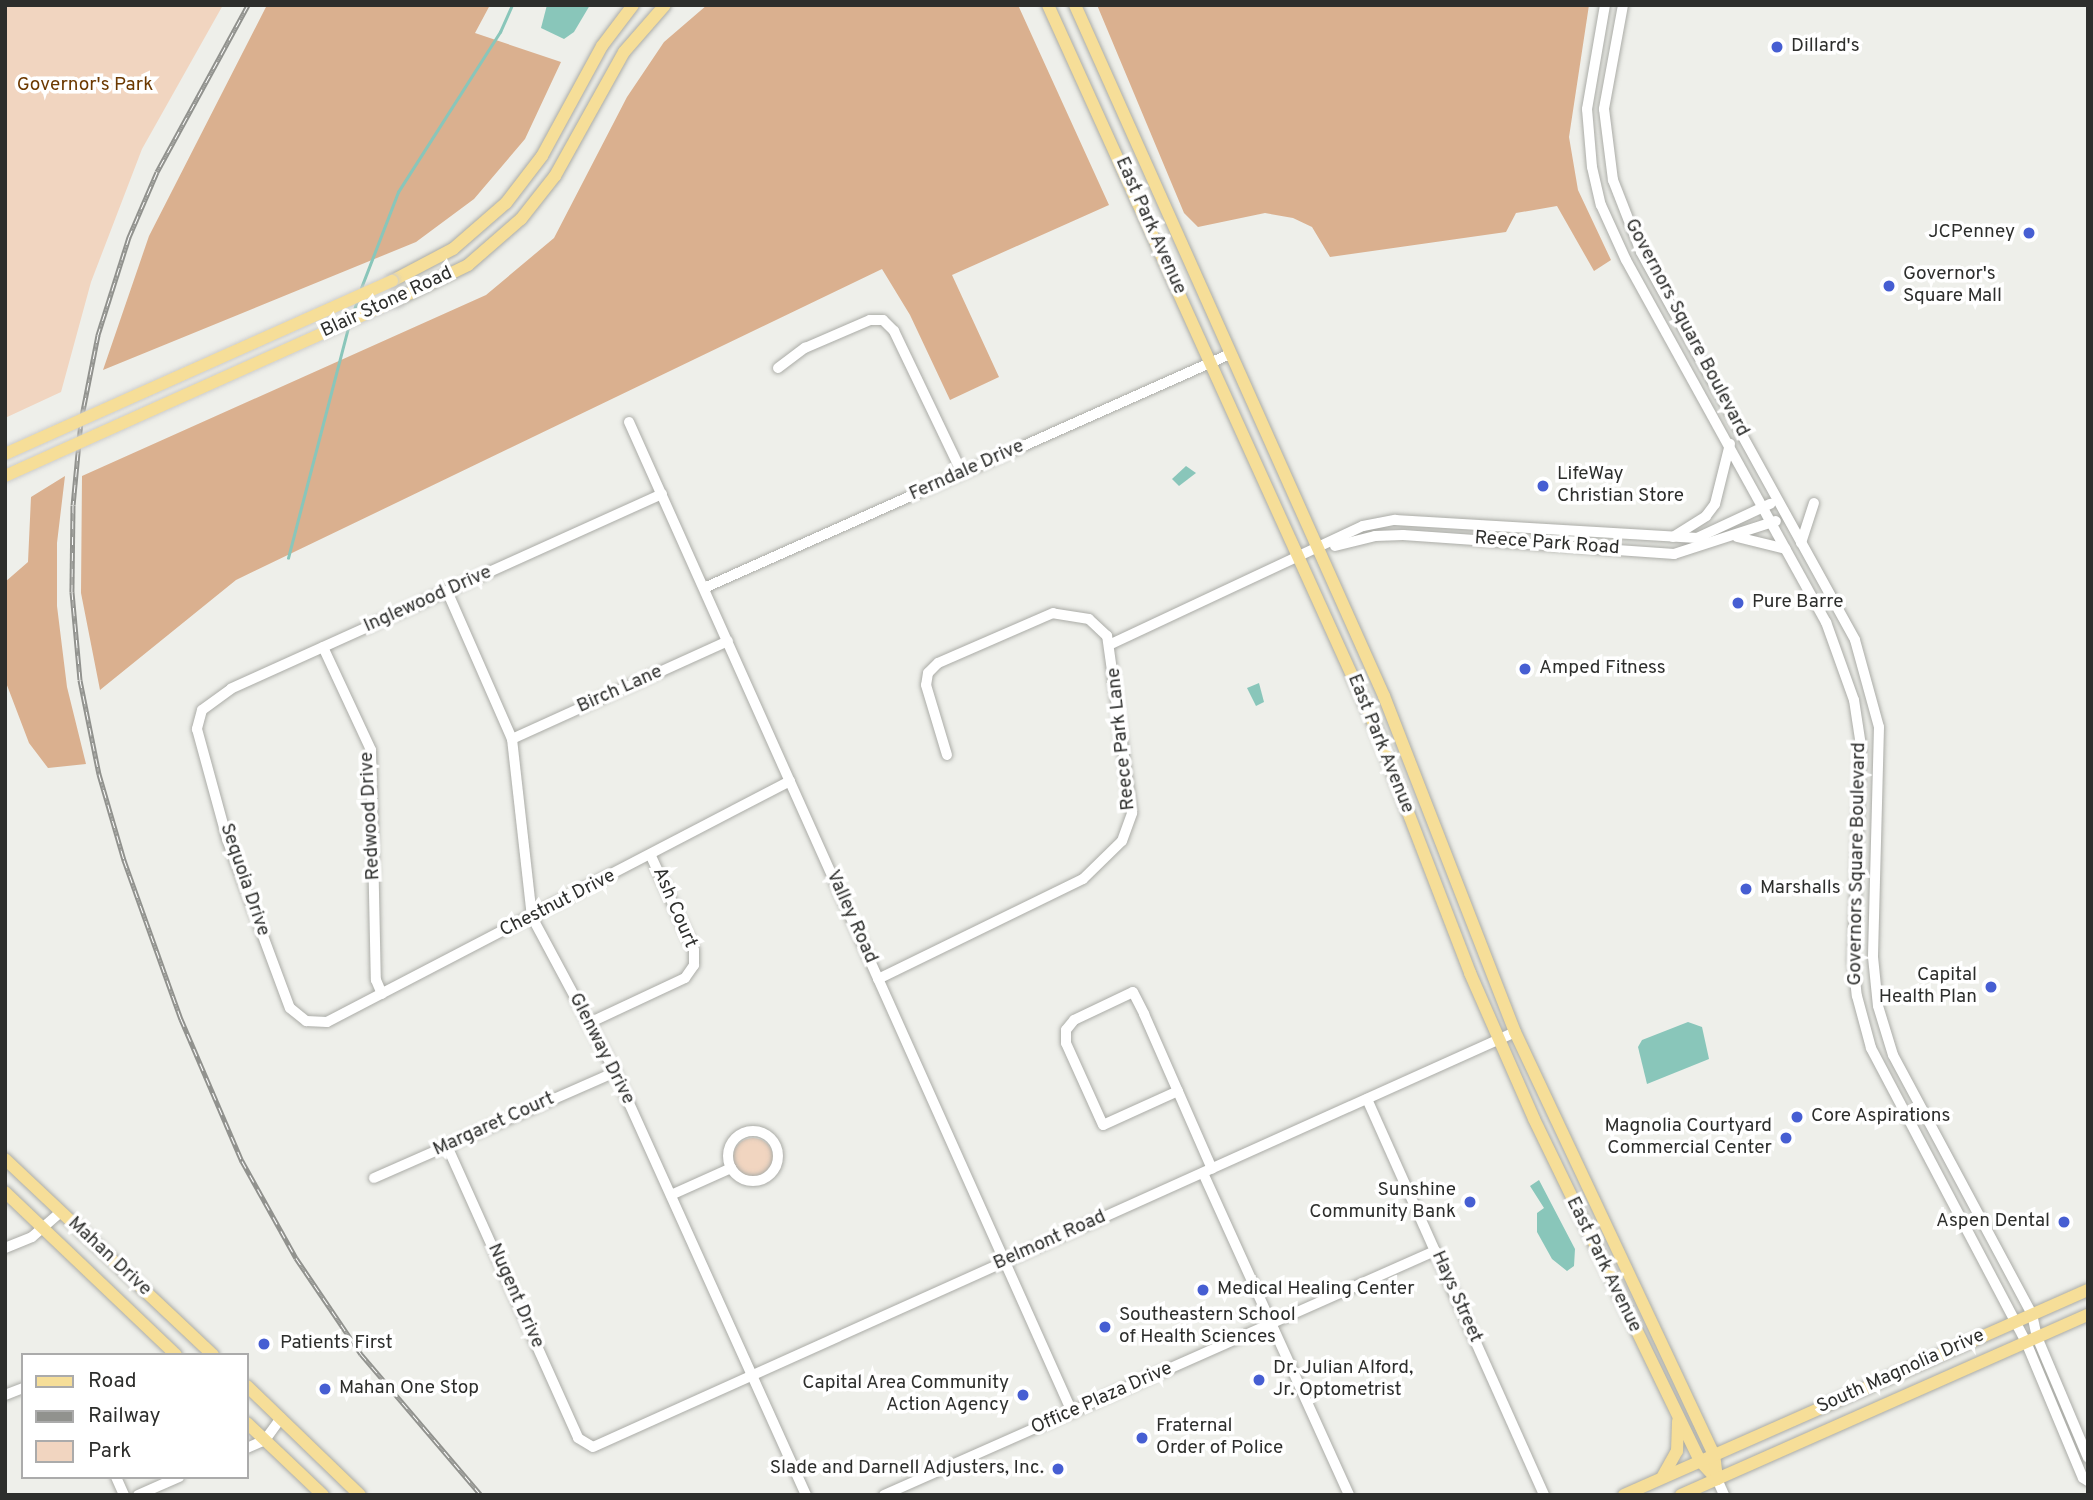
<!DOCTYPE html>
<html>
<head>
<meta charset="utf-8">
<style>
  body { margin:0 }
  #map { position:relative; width:2093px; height:1500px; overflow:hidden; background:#eeefea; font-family:Overpass,sans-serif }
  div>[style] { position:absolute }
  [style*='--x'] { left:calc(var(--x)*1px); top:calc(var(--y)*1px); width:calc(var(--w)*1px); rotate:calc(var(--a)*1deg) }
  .green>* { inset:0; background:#f1d5c0 }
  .round { border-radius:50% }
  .forest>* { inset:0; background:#dab08f }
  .water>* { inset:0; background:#89c6ba }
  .stream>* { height:2.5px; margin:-1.25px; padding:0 1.25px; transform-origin:1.25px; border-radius:1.25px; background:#89c6ba }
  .roads { filter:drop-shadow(0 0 2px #abaca7) drop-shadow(0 0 2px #abaca7) }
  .minor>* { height:10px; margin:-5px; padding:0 5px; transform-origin:5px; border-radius:5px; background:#fff }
  .minor>.ring { margin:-5px; padding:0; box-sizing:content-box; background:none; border:10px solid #fff; border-radius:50% }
  .major>* { height:12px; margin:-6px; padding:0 6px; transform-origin:6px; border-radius:6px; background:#f6de98 }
  .rail>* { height:5px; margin-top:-2.5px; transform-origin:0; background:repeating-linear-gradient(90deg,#fff 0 8px,#91928e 0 16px); box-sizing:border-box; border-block:2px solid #91928e }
  .bridges { filter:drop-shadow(0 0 2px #cdcdcc) drop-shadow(0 0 2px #cdcdcc) }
  .major-bridge>* { height:12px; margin:-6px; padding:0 6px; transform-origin:6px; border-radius:6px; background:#f6de98 }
  .dots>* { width:19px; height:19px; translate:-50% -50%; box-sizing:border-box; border:4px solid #fff; border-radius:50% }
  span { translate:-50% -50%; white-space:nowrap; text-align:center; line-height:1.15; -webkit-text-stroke:7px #fff; paint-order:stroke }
  .poi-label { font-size:19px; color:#2d2e2c }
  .left { translate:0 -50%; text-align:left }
  .right { translate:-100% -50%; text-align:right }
  .park-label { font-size:19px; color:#6c3900 }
  .street-label { font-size:19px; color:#2d2e2c }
  .frame { position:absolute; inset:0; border:7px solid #2d2e2c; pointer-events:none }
  .legend { position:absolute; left:21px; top:1353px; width:228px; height:126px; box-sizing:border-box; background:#fff; border:2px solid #ababab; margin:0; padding:9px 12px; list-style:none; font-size:21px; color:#2d2e2c }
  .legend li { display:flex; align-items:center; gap:14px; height:35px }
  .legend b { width:35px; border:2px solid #ababab }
</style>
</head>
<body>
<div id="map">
  <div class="green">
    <i style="clip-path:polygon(5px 5px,223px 5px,142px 149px,91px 282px,61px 392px,5px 418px)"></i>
    <i class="round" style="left:733px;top:1138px;width:40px;height:40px"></i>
  </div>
  <div class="forest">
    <i style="clip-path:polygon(267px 5px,490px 5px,475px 33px,561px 62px,525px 139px,474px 199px,416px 242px,103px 370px,149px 236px)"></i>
    <i style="clip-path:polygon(707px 5px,1018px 5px,1109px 205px,952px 275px,999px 377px,950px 400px,910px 315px,882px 269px,236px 580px,100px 690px,81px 593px,82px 476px,486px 295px,554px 238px,627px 97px,664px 42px)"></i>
    <i style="clip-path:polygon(1097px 5px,1589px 5px,1569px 137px,1578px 190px,1611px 260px,1594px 271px,1557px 206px,1516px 213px,1506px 232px,1330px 257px,1312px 227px,1293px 218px,1265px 213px,1198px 227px,1184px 213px)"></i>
    <i style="clip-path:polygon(65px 476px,57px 543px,57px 606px,67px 687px,86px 764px,48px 768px,29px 743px,5px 680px,5px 582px,28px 562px,31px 497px)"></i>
  </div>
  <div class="water">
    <i style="clip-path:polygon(547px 5px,590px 5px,574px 32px,564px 39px,541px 28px)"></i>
    <i style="clip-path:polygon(1186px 466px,1196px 473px,1179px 486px,1172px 479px)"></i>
    <i style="clip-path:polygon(1259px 683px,1264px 702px,1256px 706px,1247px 688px)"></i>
    <i style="clip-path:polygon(1688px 1022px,1702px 1027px,1709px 1059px,1647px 1084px,1638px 1047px,1642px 1040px)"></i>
    <i style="clip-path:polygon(1539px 1180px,1575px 1249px,1574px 1266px,1567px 1271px,1552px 1259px,1537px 1232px,1537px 1213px,1544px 1208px,1530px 1186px)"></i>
  </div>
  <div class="stream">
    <i style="--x:361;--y:288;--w:103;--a:-68.9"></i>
    <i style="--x:398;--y:192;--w:190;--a:-57.5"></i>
    <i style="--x:500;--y:32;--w:30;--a:-66"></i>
    <i style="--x:352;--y:315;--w:15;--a:-70"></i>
    <i style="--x:288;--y:558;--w:238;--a:-75.4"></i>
  </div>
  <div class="roads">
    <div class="minor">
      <i style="--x:1605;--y:5;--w:106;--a:99.8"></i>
      <i style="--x:1587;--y:109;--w:58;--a:85.1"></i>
      <i style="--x:1592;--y:167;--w:39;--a:77"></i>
      <i style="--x:1601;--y:205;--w:60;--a:65.6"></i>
      <i style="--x:1626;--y:260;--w:414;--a:61.1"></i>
      <i style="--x:1826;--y:622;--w:83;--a:70.3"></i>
      <i style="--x:1854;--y:700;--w:47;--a:81.3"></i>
      <i style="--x:1861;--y:746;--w:214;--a:92.1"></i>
      <i style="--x:1853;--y:960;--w:36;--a:84"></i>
      <i style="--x:1857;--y:996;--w:54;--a:74.9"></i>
      <i style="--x:1871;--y:1048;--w:332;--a:62.2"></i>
      <i style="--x:2026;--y:1342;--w:147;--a:67.3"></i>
      <i style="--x:2083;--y:1478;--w:6;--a:31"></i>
      <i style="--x:1623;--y:5;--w:106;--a:100.4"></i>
      <i style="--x:1604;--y:109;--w:72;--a:82.8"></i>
      <i style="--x:1613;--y:180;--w:77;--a:68.7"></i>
      <i style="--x:1641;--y:252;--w:443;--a:61.1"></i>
      <i style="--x:1855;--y:640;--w:90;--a:74.6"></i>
      <i style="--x:1879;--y:727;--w:230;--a:91.5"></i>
      <i style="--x:1873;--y:957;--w:49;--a:84.2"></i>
      <i style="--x:1878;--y:1006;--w:51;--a:73"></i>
      <i style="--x:1893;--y:1055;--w:294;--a:61.8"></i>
      <i style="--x:2032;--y:1314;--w:24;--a:78"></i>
      <i style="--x:2037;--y:1337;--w:131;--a:67.1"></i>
      <i style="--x:778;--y:368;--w:34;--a:-37"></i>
      <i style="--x:805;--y:348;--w:71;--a:-23.3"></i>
      <i style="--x:870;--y:320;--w:13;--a:0"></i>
      <i style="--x:883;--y:320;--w:16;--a:45"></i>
      <i style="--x:894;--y:331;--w:157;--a:64.4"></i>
      <i style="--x:629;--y:422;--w:1085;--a:65.89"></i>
      <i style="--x:662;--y:494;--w:473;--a:155.7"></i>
      <i style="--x:231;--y:689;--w:36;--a:144"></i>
      <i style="--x:202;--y:710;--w:20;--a:105"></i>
      <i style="--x:197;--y:729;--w:114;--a:74.7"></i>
      <i style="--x:227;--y:839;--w:180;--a:69.6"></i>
      <i style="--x:290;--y:1008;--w:21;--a:39"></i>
      <i style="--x:306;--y:1021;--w:21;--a:3"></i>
      <i style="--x:327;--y:1022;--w:522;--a:-27.5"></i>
      <i style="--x:1673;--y:537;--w:39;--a:-32"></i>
      <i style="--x:1706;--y:516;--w:15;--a:-53"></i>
      <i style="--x:1715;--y:504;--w:62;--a:-76"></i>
      <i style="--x:1737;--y:537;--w:50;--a:13.8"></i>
      <i style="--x:1801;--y:543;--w:42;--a:-72"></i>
      <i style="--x:1335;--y:546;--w:41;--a:-14"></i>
      <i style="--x:1375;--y:536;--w:28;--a:-2"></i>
      <i style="--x:1403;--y:535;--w:272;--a:4"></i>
      <i style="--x:1674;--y:554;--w:107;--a:-17.9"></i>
      <i style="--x:704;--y:588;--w:576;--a:-23.98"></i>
      <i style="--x:447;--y:591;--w:162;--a:66.3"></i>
      <i style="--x:512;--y:739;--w:179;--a:83.6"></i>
      <i style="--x:532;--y:917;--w:176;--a:61.8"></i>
      <i style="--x:615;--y:1072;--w:464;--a:65.7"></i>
      <i style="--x:1111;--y:644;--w:278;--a:-25.1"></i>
      <i style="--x:1363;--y:526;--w:33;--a:-11"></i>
      <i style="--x:1395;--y:520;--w:303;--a:3.4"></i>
      <i style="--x:1697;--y:538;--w:81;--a:-25"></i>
      <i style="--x:323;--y:647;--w:114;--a:65"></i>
      <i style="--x:371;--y:750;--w:230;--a:88.8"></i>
      <i style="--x:376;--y:980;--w:15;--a:67"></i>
      <i style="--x:512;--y:739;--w:237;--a:-24.4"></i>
      <i style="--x:878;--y:979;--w:228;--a:-26"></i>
      <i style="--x:1083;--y:879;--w:54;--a:-44.3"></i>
      <i style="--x:1122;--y:841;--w:30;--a:-70"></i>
      <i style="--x:1132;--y:813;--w:179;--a:-98"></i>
      <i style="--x:1107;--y:636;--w:25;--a:-137"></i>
      <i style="--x:1089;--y:619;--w:36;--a:-171"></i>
      <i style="--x:1053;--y:613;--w:125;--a:156.5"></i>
      <i style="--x:938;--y:663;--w:14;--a:135"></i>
      <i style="--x:928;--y:673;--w:12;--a:99"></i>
      <i style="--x:926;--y:685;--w:73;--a:73.3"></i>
      <i style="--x:589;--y:1023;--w:106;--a:-25.1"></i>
      <i style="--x:685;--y:978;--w:16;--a:-55"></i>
      <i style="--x:694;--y:965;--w:15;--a:-90"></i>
      <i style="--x:694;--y:950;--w:103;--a:-114.6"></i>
      <i style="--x:1178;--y:1091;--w:82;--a:155.6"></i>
      <i style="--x:1103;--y:1125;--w:90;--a:-114.3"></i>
      <i style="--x:1066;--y:1043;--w:13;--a:-90"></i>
      <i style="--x:1066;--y:1030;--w:13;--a:-51"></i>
      <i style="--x:1074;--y:1020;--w:65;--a:-25.4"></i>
      <i style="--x:1133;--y:992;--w:25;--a:63"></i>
      <i style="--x:1144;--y:1014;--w:169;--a:66.3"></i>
      <i style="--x:1367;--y:1099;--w:434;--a:65.9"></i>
      <i class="ring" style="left:728px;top:1131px;width:40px;height:40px"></i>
      <i style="--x:447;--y:1146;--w:320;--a:65.8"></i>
      <i style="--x:578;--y:1438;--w:17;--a:31"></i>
      <i style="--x:593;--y:1447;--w:1011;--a:-24.23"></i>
      <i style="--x:1203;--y:1173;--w:354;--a:65.6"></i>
      <i style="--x:374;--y:1178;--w:263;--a:-23.7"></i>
      <i style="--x:671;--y:1195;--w:66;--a:-24.2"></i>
      <i style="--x:5;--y:1248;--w:29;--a:-22"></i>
      <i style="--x:32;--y:1237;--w:38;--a:-41"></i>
      <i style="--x:5;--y:1395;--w:19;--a:-21"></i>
      <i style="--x:247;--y:1448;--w:20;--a:-24"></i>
      <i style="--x:265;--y:1440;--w:27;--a:-54"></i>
      <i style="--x:116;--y:1477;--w:20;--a:66"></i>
      <i style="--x:1717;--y:1479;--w:17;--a:66"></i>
      <i style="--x:138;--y:1495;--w:45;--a:-23.7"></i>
      <i style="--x:884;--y:1495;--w:603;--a:-23.89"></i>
    </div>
    <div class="major">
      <i style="--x:1048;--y:5;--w:789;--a:65.61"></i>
      <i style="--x:1374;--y:724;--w:267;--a:68.9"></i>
      <i style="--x:1470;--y:973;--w:159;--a:66.3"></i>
      <i style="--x:1534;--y:1119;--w:380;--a:64.1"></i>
      <i style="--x:1700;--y:1461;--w:25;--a:47"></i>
      <i style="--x:1075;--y:5;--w:757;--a:65.91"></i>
      <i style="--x:1384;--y:696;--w:361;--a:68.7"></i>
      <i style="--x:1515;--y:1032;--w:467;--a:64.8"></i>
      <i style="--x:1714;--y:1454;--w:24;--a:83"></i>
      <i style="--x:392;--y:281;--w:69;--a:-27.7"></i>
      <i style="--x:453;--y:249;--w:70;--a:-41"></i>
      <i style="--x:506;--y:203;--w:59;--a:-52.5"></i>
      <i style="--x:542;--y:156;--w:125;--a:-61.4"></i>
      <i style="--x:602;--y:46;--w:51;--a:-52.9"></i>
      <i style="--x:396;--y:300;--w:80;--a:-25.9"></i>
      <i style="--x:468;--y:265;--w:70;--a:-41"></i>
      <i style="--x:521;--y:219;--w:55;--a:-51.7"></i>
      <i style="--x:555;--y:176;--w:142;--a:-60.9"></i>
      <i style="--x:624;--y:52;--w:62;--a:-48.9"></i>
      <i style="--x:5;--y:1159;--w:286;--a:43.3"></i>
      <i style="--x:5;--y:1192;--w:236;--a:43.6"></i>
      <i style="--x:247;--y:1386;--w:157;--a:44"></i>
      <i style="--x:247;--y:1423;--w:105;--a:43.5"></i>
      <i style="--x:1663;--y:1476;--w:29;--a:-61"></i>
      <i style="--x:1677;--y:1451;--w:30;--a:-88"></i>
      <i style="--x:1624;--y:1495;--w:507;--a:-23.84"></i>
      <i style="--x:1681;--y:1495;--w:445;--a:-23.9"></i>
    </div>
  </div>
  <div class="rail">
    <i style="--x:248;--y:5;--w:190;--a:118.6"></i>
    <i style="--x:157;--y:172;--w:71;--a:113.3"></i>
    <i style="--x:129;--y:237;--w:103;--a:107.6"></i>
    <i style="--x:98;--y:335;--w:88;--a:101.2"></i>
    <i style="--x:81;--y:421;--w:84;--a:95.4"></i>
    <i style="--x:73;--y:505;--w:87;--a:90.7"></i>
    <i style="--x:72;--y:592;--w:88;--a:84.8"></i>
    <i style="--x:80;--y:680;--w:96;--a:78.6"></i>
    <i style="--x:99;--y:774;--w:90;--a:73.8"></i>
    <i style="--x:124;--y:860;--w:169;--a:70.3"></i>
    <i style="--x:181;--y:1019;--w:155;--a:66.8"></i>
    <i style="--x:242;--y:1161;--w:111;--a:60.9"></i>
    <i style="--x:296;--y:1258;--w:116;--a:55.9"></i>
    <i style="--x:361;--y:1354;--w:185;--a:49.6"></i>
  </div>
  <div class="bridges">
    <div class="major-bridge">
      <i style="--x:5;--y:454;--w:424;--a:-24.1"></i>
      <i style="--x:5;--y:476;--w:429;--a:-24.2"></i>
    </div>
  </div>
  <div class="dots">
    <i style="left:1777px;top:47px;background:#465ed2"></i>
    <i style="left:2029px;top:233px;background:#465ed2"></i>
    <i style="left:1889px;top:286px;background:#465ed2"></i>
    <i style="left:1543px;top:486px;background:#465ed2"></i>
    <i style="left:1738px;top:603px;background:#465ed2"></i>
    <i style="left:1525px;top:669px;background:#465ed2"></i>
    <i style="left:1746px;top:889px;background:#465ed2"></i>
    <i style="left:1991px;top:987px;background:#465ed2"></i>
    <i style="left:1797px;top:1117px;background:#465ed2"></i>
    <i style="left:1786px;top:1138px;background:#465ed2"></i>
    <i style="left:1470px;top:1202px;background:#465ed2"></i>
    <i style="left:2064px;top:1222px;background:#465ed2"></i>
    <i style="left:1203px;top:1290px;background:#465ed2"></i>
    <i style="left:1105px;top:1327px;background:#465ed2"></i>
    <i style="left:264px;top:1344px;background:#465ed2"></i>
    <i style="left:1259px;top:1380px;background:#465ed2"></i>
    <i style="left:325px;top:1389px;background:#465ed2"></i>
    <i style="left:1023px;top:1395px;background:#465ed2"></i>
    <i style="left:1142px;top:1438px;background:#465ed2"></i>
    <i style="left:1058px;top:1469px;background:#465ed2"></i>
  </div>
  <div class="poi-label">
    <span class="left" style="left:1791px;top:47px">Dillard's</span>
    <span class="right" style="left:2015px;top:233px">JCPenney</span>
    <span class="left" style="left:1903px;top:286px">Governor's<br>Square Mall</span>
    <span class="left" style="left:1557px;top:486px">LifeWay<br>Christian Store</span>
    <span class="left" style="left:1752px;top:603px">Pure Barre</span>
    <span class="left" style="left:1539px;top:669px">Amped Fitness</span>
    <span class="left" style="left:1760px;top:889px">Marshalls</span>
    <span class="right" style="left:1977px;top:987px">Capital<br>Health Plan</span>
    <span class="left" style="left:1811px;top:1117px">Core Aspirations</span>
    <span class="right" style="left:1772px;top:1138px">Magnolia Courtyard<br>Commercial Center</span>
    <span class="right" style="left:1456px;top:1202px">Sunshine<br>Community Bank</span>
    <span class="right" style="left:2050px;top:1222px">Aspen Dental</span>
    <span class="left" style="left:1217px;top:1290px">Medical Healing Center</span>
    <span class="left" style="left:1119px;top:1327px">Southeastern School<br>of Health Sciences</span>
    <span class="left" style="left:280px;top:1344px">Patients First</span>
    <span class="left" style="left:1273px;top:1380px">Dr. Julian Alford,<br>Jr. Optometrist</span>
    <span class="right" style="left:1009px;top:1395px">Capital Area Community<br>Action Agency</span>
    <span class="left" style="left:339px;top:1389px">Mahan One Stop</span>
    <span class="left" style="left:1156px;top:1438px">Fraternal<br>Order of Police</span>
    <span class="right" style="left:1044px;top:1469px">Slade and Darnell Adjusters, Inc.</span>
  </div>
  <div class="park-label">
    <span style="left:85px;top:86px">Governor's Park</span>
  </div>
  <div class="street-label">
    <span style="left:1150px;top:226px;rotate:66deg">East Park Avenue</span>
    <span style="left:387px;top:303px;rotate:-25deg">Blair Stone Road</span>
    <span style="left:1686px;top:328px;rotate:62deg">Governors Square Boulevard</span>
    <span style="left:967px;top:471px;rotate:-24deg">Ferndale Drive</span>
    <span style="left:1547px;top:544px;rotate:4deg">Reece Park Road</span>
    <span style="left:428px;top:600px;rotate:-24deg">Inglewood Drive</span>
    <span style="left:620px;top:690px;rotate:-24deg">Birch Lane</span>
    <span style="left:1122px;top:739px;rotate:-96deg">Reece Park Lane</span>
    <span style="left:1380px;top:744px;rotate:68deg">East Park Avenue</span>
    <span style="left:371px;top:816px;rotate:-93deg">Redwood Drive</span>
    <span style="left:1858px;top:864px;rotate:-89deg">Governors Square Boulevard</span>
    <span style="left:244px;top:880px;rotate:71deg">Sequoia Drive</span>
    <span style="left:558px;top:904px;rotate:-27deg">Chestnut Drive</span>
    <span style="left:674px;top:908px;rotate:67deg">Ash Court</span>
    <span style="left:851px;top:917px;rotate:66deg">Valley Road</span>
    <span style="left:601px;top:1049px;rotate:63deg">Glenway Drive</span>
    <span style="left:494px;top:1125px;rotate:-24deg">Margaret Court</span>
    <span style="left:1050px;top:1241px;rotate:-24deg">Belmont Road</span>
    <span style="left:109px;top:1257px;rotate:43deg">Mahan Drive</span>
    <span style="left:1603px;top:1265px;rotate:64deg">East Park Avenue</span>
    <span style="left:515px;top:1296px;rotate:66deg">Nugent Drive</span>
    <span style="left:1456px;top:1297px;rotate:66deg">Hays Street</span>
    <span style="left:1901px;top:1372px;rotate:-24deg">South Magnolia Drive</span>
    <span style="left:1102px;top:1399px;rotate:-24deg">Office Plaza Drive</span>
  </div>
  <div class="frame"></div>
  <ul class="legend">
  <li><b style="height:9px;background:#f6de98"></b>Road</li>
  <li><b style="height:9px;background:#91928e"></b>Railway</li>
  <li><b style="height:19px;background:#f1d5c0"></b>Park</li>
  </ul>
</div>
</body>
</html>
